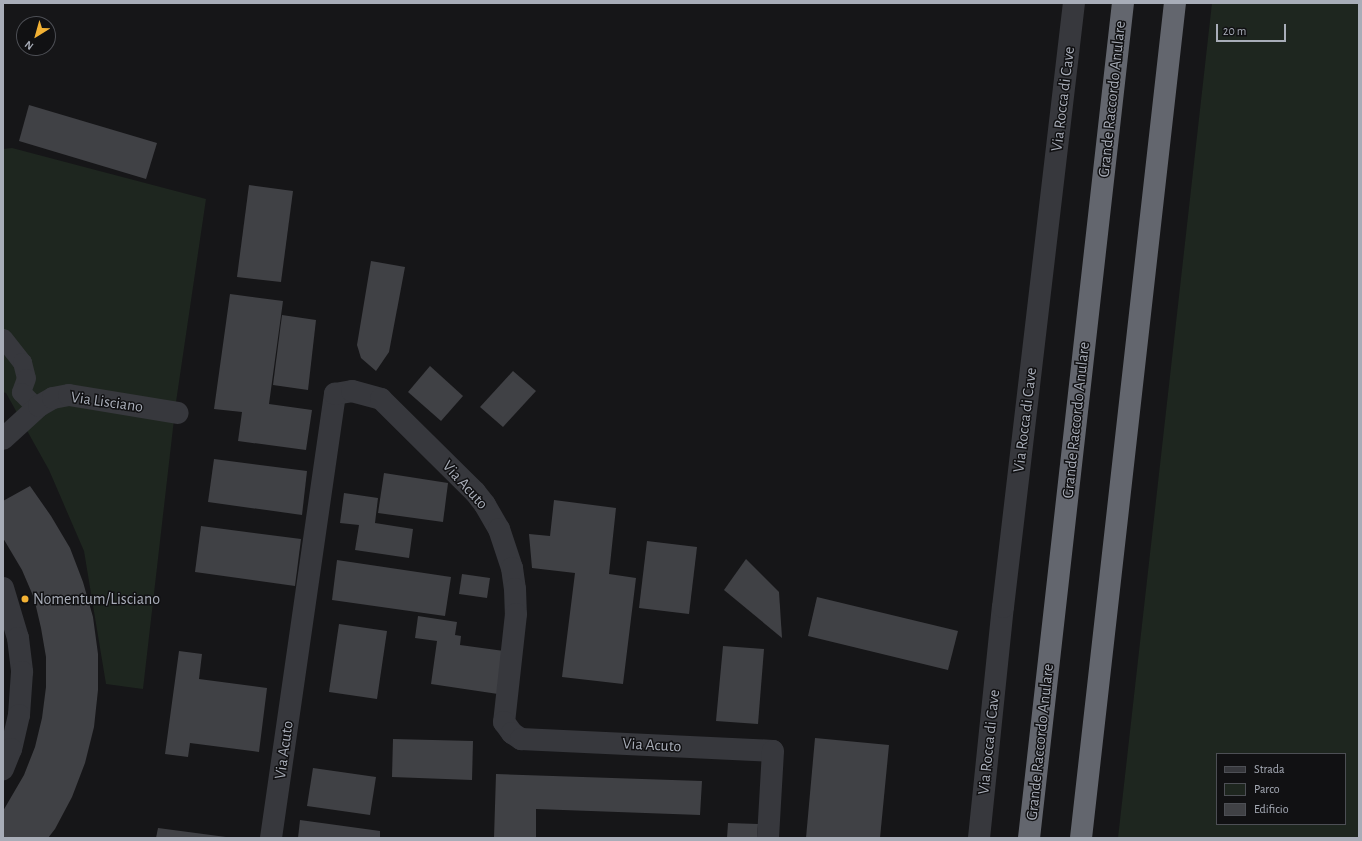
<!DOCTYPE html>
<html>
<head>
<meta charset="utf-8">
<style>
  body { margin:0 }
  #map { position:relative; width:1362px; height:841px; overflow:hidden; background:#161618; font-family:"Alegreya Sans",sans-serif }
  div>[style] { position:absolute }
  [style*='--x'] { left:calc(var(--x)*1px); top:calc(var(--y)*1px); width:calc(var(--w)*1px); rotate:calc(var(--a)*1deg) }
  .green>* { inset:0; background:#1e261f }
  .building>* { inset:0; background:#404145 }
  .pedestrian>* { height:19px; margin:-9.5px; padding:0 9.5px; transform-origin:9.5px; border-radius:9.5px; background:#37383d }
  .minor>* { height:22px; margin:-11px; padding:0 11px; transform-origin:11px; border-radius:11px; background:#37383d }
  .motorway>* { height:22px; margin:-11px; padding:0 11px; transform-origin:11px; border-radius:11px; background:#63666e }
  .dots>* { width:11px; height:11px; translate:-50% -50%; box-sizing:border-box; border:2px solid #111113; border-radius:50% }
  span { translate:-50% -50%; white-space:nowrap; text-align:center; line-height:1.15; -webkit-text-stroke:3px #111113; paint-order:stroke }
  .street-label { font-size:16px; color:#a8adb8 }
  .poi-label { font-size:16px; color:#a8adb8 }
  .left { translate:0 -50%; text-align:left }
  .frame { position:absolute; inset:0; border:4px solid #a8adb8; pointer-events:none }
  .legend { position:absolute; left:1216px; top:753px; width:130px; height:72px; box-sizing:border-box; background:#111113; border:1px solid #4d4f55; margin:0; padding:5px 7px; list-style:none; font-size:12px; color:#a8adb8 }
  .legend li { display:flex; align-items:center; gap:8px; height:20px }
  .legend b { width:20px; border:1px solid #4d4f55 }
  .north { position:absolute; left:16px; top:16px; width:40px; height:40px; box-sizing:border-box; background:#111113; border:1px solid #4d4f55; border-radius:50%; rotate:217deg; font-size:11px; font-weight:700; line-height:16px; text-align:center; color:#a8adb8 }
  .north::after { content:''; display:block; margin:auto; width:14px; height:18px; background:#f2b134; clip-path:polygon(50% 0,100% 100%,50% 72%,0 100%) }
  .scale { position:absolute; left:1216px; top:24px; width:70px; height:18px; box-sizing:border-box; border:2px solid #a8adb8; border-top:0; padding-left:5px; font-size:12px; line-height:14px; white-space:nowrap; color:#a8adb8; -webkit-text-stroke:3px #111113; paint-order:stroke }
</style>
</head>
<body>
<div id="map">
  <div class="green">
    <i style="clip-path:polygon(evenodd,1212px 3px,1359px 3px,1359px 838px,1118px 838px,1212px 3px,1217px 754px,1345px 754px,1345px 824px,1217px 824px,1217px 754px)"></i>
    <i style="clip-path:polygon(12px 148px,206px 199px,176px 402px,143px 689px,106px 684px,84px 551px,49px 470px,6px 393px,3px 392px,3px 149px)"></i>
  </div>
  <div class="building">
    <i style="clip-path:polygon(29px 105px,157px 143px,146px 179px,19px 141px)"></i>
    <i style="clip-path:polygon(249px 185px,293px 191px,281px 282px,237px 277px)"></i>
    <i style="clip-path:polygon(371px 261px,405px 267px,389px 352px,376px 371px,361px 358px,357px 345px)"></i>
    <i style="clip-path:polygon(230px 294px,283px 301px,269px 404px,312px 410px,306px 450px,238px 441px,242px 412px,214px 409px)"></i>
    <i style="clip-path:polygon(282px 315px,316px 320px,308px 390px,273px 385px)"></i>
    <i style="clip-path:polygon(430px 366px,463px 396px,441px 421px,408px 392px)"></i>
    <i style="clip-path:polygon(513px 371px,536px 391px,503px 427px,480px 407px)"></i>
    <i style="clip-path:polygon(214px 459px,307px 471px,302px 515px,208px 502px)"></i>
    <i style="clip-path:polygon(384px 473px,448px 483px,443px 522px,378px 513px)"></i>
    <i style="clip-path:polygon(30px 486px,51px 516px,70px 548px,83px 582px,93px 617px,98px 654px,98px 690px,94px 727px,85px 763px,72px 797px,55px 829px,48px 838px,3px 838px,3px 811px,24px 775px,35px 747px,42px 718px,46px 687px,46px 657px,41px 628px,34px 598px,22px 570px,3px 538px,3px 501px)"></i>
    <i style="clip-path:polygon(344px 493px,378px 498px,375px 523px,413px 529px,409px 558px,355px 550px,359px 525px,340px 523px)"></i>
    <i style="clip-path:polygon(554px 500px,616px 508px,609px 574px,636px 578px,623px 684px,562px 677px,575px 573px,532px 568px,529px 534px,550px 536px)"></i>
    <i style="clip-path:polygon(201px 526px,301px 539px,295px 586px,195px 572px)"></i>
    <i style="clip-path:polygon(647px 541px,697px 547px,689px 614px,639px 608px)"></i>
    <i style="clip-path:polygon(746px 559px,779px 592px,782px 638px,724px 590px)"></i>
    <i style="clip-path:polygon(337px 560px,451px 577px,445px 616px,332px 600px)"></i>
    <i style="clip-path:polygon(462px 574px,490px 578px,487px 598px,459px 594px)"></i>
    <i style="clip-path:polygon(817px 597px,958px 631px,948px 670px,808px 636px)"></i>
    <i style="clip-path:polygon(418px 616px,457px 622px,455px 635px,461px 636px,460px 645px,504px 651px,498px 694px,431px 684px,437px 641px,415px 638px)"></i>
    <i style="clip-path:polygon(339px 624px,387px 631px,377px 699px,329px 692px)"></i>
    <i style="clip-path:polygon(723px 646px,764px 649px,758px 724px,716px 721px)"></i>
    <i style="clip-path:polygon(179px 651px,202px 654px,199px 679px,267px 688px,259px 752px,190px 743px,188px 757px,165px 754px)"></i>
    <i style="clip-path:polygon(815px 738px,889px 745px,880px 838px,806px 838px)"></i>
    <i style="clip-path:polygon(393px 739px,473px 741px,472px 780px,392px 777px)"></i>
    <i style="clip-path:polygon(313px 768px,376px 777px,370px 815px,307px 806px)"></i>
    <i style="clip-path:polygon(496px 774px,702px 781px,700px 815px,536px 809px,536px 838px,494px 838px)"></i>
    <i style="clip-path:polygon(300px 820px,380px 831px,380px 838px,298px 838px)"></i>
    <i style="clip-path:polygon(728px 823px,758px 824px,757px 838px,727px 838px)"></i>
    <i style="clip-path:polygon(158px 828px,226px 837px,226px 838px,156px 838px)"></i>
  </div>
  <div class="pedestrian">
    <i style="--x:3;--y:338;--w:31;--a:52"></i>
    <i style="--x:22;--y:362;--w:16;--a:76"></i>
    <i style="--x:26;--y:378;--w:15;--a:110"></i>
    <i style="--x:21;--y:392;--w:13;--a:45"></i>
  </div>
  <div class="minor">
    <i style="--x:3;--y:439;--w:49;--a:-42.5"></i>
    <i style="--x:39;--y:406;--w:16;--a:-30"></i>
    <i style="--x:53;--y:398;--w:16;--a:-11"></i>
    <i style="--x:69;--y:395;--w:110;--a:9.4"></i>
    <i style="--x:3;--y:588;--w:52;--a:73.3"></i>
    <i style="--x:18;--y:638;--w:34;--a:83"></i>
    <i style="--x:22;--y:672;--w:43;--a:94"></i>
    <i style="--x:19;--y:715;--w:35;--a:103"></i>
    <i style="--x:11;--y:749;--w:22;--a:112"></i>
    <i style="--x:271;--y:838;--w:449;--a:-81.8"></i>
    <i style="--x:335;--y:394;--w:17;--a:-10"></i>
    <i style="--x:352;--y:391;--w:30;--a:15"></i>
    <i style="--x:381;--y:399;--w:132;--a:44.7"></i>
    <i style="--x:475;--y:492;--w:16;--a:52"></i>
    <i style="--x:485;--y:505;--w:28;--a:60"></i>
    <i style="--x:499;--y:529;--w:41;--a:71.6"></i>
    <i style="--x:512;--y:568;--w:21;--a:82"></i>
    <i style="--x:515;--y:589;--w:25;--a:88"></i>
    <i style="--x:516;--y:614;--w:109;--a:96.3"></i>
    <i style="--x:504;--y:722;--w:14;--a:54"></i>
    <i style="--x:512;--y:733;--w:11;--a:34"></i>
    <i style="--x:521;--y:739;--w:252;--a:2.7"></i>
    <i style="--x:773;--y:751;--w:87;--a:93.3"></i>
    <i style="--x:979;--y:838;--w:232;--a:-84.1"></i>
    <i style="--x:1003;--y:607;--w:608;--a:-83.3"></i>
  </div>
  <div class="motorway">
    <i style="--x:1029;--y:838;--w:840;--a:-83.58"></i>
    <i style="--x:1081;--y:838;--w:840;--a:-83.58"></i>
  </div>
  <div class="dots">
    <i style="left:25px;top:599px;background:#f2b134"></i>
  </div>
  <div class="street-label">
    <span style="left:1063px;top:99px;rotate:-83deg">Via Rocca di Cave</span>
    <span style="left:1112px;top:99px;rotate:-84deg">Grande Raccordo Anulare</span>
    <span style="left:107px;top:402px;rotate:8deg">Via Lisciano</span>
    <span style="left:1025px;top:420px;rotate:-83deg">Via Rocca di Cave</span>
    <span style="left:1076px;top:420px;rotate:-84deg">Grande Raccordo Anulare</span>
    <span style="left:465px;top:485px;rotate:48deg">Via Acuto</span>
    <span style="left:989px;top:742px;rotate:-84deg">Via Rocca di Cave</span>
    <span style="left:1040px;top:742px;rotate:-84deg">Grande Raccordo Anulare</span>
    <span style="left:652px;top:745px;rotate:3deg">Via Acuto</span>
    <span style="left:284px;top:750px;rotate:-82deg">Via Acuto</span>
  </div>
  <div class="poi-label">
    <span class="left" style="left:33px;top:599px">Nomentum/Lisciano</span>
  </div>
  <div class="frame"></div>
  <ul class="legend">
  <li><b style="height:5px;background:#37383d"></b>Strada</li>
  <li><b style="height:11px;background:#1e261f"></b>Parco</li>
  <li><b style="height:11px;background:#404145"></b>Edificio</li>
  </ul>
  <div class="north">N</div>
  <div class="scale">20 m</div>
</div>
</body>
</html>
